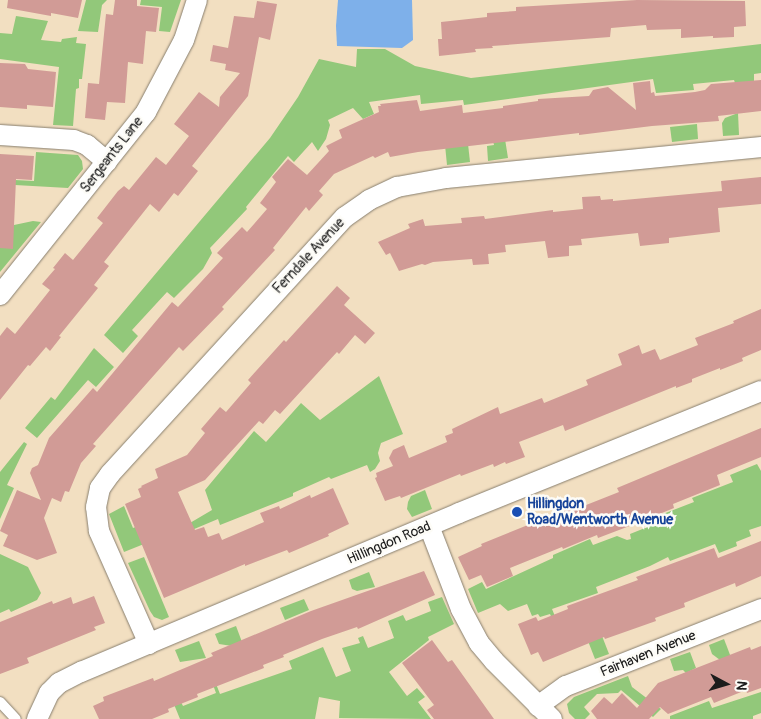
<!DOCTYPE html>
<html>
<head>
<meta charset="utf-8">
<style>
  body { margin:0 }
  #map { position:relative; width:761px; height:719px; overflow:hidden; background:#f2dfc1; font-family:Pangolin,sans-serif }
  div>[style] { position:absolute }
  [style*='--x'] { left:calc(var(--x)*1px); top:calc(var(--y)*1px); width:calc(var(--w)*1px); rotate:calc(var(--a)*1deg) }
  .green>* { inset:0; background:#92c87a }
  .water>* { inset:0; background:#7eb0ea }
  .building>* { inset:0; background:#d19b96 }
  .roads { filter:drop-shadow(0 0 1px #877e6e) drop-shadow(0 0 1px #877e6e) }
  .service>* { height:10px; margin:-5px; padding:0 5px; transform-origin:5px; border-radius:5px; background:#fff }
  .minor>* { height:20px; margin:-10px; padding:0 10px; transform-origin:10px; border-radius:10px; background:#fff }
  .dots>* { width:14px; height:14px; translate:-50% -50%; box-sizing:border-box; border:2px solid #fdfcf7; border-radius:50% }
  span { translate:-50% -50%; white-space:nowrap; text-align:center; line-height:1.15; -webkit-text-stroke:5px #fdfcf7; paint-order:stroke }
  .street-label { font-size:14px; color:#1c1c1c }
  .transit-label { font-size:14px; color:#164399; font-weight:700 }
  .left { translate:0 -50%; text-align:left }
  .north { position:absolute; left:701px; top:659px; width:50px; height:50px; -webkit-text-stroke:4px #fdfcf7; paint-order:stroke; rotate:96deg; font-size:14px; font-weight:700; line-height:20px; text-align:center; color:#1c1c1c }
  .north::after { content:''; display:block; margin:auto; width:18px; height:22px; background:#1c1c1c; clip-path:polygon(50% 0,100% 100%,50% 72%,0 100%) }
</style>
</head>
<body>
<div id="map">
  <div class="green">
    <i style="clip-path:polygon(86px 0,107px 0,102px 5px,98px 32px,78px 31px)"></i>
    <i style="clip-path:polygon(141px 0,181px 0,170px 32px,159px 31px,162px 7px,140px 5px)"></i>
    <i style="clip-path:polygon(16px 16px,48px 21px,41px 40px,61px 42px,62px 39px,77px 37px,76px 43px,86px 44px,82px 79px,79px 79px,79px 88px,76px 89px,73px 126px,53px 125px,59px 67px,0 59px,0 33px,12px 34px)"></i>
    <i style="clip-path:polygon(761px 44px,761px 73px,754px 74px,754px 82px,735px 83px,734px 80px,693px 84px,694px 90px,656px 93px,653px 79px,464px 105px,463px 100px,421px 104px,420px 95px,369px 102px,374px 114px,363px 119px,353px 108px,328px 120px,330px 125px,326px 139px,318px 151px,312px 142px,294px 162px,288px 156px,246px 207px,247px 209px,210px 248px,212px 253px,203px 269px,174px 298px,167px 292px,132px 330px,138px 336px,123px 353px,104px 335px,270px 138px,298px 97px,319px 59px,356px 67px,357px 49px,385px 49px,415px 66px,471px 78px)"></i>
    <i style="clip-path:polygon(738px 113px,739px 135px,723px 136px,722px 123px,725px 118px)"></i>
    <i style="clip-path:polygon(697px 124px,698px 139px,672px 142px,670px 127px)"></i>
    <i style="clip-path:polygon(467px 135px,470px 162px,447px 165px,445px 145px)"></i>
    <i style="clip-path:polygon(505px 139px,508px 158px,488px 161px,487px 146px,494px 145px,493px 141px)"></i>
    <i style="clip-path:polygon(36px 152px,78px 155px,82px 161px,83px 169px,68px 188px,15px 185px,15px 180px,34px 181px)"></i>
    <i style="clip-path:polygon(33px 221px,41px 222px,0 272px,0 224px,14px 225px)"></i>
    <i style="clip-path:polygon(94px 348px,114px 367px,96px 387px,88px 380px,37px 438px,25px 428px,51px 397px,55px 400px)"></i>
    <i style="clip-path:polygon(379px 376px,403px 434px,381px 443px,378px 453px,380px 461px,375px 469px,370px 472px,367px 465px,331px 479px,329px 477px,293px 493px,293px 496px,220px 525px,218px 519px,180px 535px,178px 530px,212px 510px,205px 490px,254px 431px,266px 442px,301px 403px,320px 420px)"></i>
    <i style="clip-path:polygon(24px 442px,27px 444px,7px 485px,14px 488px,0 519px,0 472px)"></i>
    <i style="clip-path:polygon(757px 464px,761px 471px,761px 526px,749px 530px,751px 536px,736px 542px,737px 546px,719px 553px,715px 544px,670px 561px,668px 557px,650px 566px,596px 587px,598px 593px,552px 609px,561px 631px,558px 632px,550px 614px,540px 617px,538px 614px,532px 616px,527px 604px,508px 611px,500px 604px,478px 613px,468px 589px,482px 582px,486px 589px,553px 558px,553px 555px,590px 539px,593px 545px,617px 536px,627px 540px,631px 539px,630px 534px,665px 520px,663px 514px,694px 502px,692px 498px,733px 482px,730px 475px)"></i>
    <i style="clip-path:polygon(425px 490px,432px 509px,412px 517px,407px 509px,408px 502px,411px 496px)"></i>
    <i style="clip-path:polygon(124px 506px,133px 528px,146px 523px,154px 540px,124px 552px,109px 514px)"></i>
    <i style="clip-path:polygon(0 554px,28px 567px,41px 593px,37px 600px,11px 612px,9px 609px,0 613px)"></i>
    <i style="clip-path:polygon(144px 557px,169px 617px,162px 620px,154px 617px,150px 611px,128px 563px)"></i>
    <i style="clip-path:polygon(369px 572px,375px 587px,357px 591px,352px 589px,349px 580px)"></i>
    <i style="clip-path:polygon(442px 597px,454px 624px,428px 637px,429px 640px,389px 672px,407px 696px,417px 688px,425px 697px,418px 702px,431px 719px,339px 718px,340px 701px,319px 697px,315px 719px,180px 719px,171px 697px,177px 694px,183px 706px,216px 693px,205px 663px,207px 661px,220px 694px,292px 669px,289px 661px,323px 647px,336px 677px,351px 671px,342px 648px,360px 643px,358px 638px,363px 636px,368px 648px,394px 638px,388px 621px,403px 615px,406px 621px,431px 611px,428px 602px)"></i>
    <i style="clip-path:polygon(304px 599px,309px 610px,285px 620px,280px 608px)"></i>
    <i style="clip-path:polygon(236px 626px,242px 642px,232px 646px,219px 644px,215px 634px)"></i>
    <i style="clip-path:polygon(602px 636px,609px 654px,595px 659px,588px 641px)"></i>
    <i style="clip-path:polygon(724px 639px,732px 660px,720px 660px,712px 654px,709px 645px)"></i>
    <i style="clip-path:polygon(199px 641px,206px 658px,180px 662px,175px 650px)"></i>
    <i style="clip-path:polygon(690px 652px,696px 668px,686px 673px,683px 670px,674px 671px,670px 659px)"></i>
    <i style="clip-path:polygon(628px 676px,632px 687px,661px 709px,653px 717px,621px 690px,618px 693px,597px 694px,584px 707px,590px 714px,585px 719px,575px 719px,569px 713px,567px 704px,574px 697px)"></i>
    <i style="clip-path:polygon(761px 692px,761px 713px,753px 716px,753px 719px,670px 719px,670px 716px,709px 701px,712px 708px)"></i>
  </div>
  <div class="water">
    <i style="clip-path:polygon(338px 0,412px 0,413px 40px,402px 48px,337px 46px,336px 26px)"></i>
  </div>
  <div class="building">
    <i style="clip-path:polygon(8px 0,82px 0,78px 18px,51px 13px,51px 16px,7px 8px)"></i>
    <i style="clip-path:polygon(115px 0,137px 0,137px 6px,159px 8px,156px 32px,146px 31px,143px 64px,128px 62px,125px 103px,107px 102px,105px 120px,85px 118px,88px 83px,99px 84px,106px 14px,113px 15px)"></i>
    <i style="clip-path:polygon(637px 0,745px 1px,746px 26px,734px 27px,734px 37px,713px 38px,713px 36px,681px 38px,681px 29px,647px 30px,646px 25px,611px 28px,610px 37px,492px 46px,493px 48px,475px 49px,476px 52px,439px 56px,438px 39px,442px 39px,441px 22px,487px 17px,487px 13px,516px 11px,516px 7px)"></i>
    <i style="clip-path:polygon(257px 1px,277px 4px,270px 40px,259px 37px,248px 96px,192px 166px,198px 171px,178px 196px,174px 193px,159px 212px,150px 204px,104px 262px,109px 266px,94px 285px,98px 288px,59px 336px,61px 337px,50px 351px,46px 347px,30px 366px,28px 365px,0 400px,0 336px,7px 327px,15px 334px,31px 314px,50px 290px,42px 284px,55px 269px,53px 268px,65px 253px,73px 260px,103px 223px,97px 218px,118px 191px,124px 186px,129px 190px,156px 157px,166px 165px,189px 136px,174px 124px,199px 92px,219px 107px,220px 97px,240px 73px,225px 70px,226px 64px,210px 61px,213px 45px,228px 48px,234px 16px,254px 18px)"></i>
    <i style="clip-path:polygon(0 63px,25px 64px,28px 69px,56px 72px,53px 107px,27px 105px,27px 109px,0 107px)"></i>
    <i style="clip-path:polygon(761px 80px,761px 111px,718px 116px,719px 121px,652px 126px,579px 135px,579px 133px,418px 152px,390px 157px,388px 152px,375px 158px,373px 156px,334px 174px,319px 191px,323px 195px,309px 211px,306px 207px,273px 248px,275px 250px,222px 307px,224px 309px,183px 351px,179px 347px,93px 444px,96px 446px,81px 463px,69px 492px,65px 491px,61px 502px,52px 498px,44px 518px,57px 553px,37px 560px,3px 546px,8px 535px,0 531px,17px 490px,41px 500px,30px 473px,32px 468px,38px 465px,49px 438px,93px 388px,97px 392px,172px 302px,178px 307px,223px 258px,217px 253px,242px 227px,247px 232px,267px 209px,260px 203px,276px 182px,272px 177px,288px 159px,307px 175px,329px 151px,326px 146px,342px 138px,339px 130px,379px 112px,378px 106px,381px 106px,380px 104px,417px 100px,420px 111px,462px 105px,463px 113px,503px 108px,503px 106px,538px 101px,538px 99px,589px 96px,593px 90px,608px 87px,636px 110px,633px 83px,650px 81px,651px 93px,654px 92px,655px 96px,695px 92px,705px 90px,711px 84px)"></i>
    <i style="clip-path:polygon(0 154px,34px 156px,32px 180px,16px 179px,13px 249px,0 248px)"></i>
    <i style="clip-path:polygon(761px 177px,761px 204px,718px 208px,720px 232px,669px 238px,669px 243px,640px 246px,638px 233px,581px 239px,582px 245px,569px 246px,569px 256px,548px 258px,545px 241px,505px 245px,506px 252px,488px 254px,489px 264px,473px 265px,472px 259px,433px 262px,425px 265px,422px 264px,399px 271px,390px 253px,386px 255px,378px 242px,410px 228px,408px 224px,423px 219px,425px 226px,462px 223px,461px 218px,484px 216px,485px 219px,553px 210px,553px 212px,583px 209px,582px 197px,600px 196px,601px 200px,613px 199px,613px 201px,722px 191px,721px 181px)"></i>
    <i style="clip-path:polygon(337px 286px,350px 298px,344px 305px,375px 333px,365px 344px,355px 335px,339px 354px,337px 352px,280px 414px,275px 410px,263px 424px,259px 421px,205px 480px,178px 492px,195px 530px,204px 527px,208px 537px,219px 533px,222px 540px,264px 522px,260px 513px,279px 506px,280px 509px,310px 495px,311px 498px,333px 488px,349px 524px,328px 534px,329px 536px,289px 553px,287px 550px,245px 566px,245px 564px,164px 598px,125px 504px,141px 497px,138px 489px,142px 487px,141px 486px,158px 478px,155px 469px,187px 455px,205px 433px,201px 429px,220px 407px,226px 412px,251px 383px,248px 380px,284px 340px,286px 342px)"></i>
    <i style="clip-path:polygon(761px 309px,761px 350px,742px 358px,743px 361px,720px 370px,720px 368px,692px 379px,692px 382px,676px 388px,676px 386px,565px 431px,563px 425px,519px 442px,525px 457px,506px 464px,505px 462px,494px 467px,493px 464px,461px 476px,460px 474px,401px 498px,400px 496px,385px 501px,375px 478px,377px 477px,376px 473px,393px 466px,389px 458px,393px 450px,404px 445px,409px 458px,447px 442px,445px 436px,453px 433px,452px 429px,498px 407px,500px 414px,542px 398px,544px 403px,588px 385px,586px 380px,622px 365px,618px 354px,639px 345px,642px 354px,655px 349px,660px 360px,698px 345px,695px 338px,734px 323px,733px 321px)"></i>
    <i style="clip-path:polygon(761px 428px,761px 457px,717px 475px,720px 485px,673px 504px,674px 508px,640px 522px,598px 538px,597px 535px,563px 549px,562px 547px,510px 568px,513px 576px,487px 587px,481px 575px,469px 580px,458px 557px,482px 546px,481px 544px,570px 508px,571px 511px,619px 492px,617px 488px)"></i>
    <i style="clip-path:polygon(761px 541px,761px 576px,736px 587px,735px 583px,684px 603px,685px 607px,655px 618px,656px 621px,605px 639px,604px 637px,543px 662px,538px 652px,531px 655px,518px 624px,536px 617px,538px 621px,568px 609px,567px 606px,638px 580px,636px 577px,714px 548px,718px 558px)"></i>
    <i style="clip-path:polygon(424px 571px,435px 595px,358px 629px,357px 627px,322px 639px,283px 655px,284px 657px,263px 665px,264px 668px,197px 694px,198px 697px,168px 709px,169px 712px,152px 719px,99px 719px,93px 706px,104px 701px,103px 697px,153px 678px,154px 681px,206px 659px,213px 656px,211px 653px,311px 611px)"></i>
    <i style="clip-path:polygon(94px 596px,105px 623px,94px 627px,96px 630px,27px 658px,29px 663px,0 674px,0 622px,52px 601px,53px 604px,71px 597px,73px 604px)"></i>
    <i style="clip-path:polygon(432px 640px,448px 662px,452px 660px,494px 719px,434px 719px,427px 710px,434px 705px,402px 663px)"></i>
    <i style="clip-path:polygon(761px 646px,761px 688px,747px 693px,746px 690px,714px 703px,711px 697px,668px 714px,660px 707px,649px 719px,597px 719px,591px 711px,604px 697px,612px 704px,622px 693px,637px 708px,658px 683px,750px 647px,751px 650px)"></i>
  </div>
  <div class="roads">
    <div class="service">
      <i style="--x:0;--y:702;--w:23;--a:47"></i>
    </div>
    <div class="minor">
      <i style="--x:0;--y:135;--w:74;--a:3.9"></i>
      <i style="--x:74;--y:140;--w:14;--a:21"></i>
      <i style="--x:87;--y:145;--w:26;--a:40"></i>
      <i style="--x:0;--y:295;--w:234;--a:-51.4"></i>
      <i style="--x:146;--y:112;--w:81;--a:-62.2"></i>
      <i style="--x:184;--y:40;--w:42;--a:-72"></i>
      <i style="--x:429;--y:526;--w:89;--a:68.9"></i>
      <i style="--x:461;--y:609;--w:38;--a:62"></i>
      <i style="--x:479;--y:643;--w:23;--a:50"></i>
      <i style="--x:494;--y:661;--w:82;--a:45"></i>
      <i style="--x:149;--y:644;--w:124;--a:-113.9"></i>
      <i style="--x:99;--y:531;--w:24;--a:-97"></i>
      <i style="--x:96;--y:507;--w:19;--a:-78"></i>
      <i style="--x:100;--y:488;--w:17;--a:-54"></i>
      <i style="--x:110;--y:474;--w:348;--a:-47.6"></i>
      <i style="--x:345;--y:217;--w:29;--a:-35"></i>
      <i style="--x:369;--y:200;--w:31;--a:-25"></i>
      <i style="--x:397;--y:187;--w:50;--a:-10.4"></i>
      <i style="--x:446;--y:178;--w:317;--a:-5.6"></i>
      <i style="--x:538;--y:706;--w:34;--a:-36"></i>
      <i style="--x:566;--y:686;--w:210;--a:-21.5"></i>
      <i style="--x:37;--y:719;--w:29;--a:-65"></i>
      <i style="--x:49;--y:693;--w:14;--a:-45"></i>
      <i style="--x:59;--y:683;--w:25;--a:-27"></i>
      <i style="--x:81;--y:672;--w:410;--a:-22.8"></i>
      <i style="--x:459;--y:513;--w:326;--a:-22"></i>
    </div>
  </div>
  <div class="dots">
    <i style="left:517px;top:512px;background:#1a4fb4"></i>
  </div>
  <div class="street-label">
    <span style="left:112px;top:155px;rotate:-52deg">Sergeants Lane</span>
    <span style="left:309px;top:256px;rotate:-47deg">Ferndale Avenue</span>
    <span style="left:389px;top:543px;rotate:-23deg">Hillingdon Road</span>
    <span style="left:648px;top:654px;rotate:-22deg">Fairhaven Avenue</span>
  </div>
  <div class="transit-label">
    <span class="left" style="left:527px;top:512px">Hillingdon<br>Road/Wentworth Avenue</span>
  </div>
  <div class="north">N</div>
</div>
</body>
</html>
